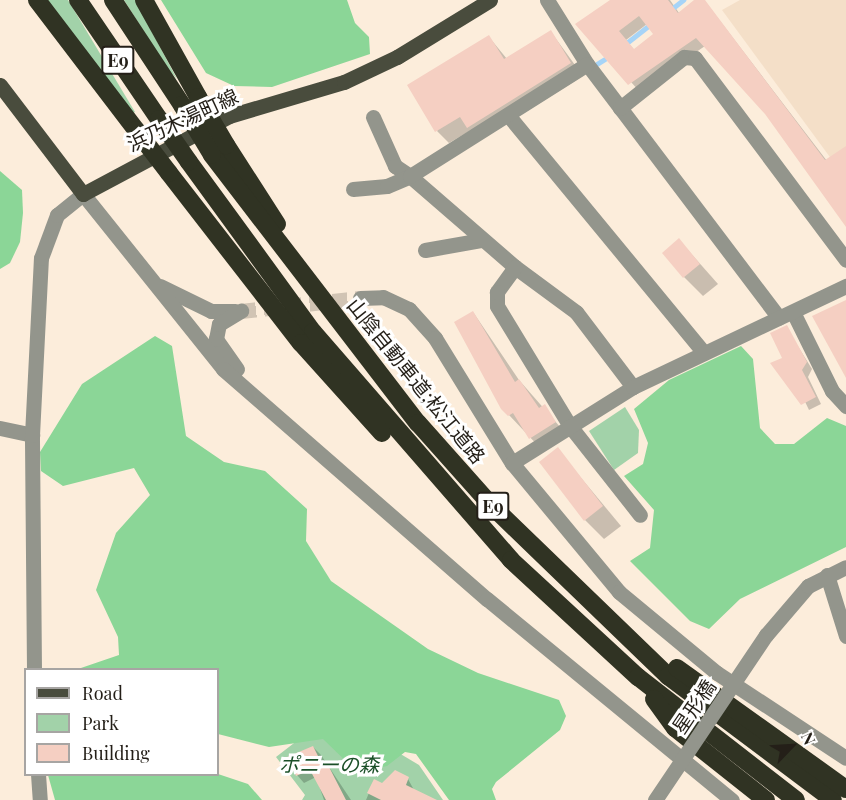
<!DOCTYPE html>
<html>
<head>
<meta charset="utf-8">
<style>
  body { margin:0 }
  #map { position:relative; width:846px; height:800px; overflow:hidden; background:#fceddb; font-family:"Playfair Display","Noto Sans JP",serif }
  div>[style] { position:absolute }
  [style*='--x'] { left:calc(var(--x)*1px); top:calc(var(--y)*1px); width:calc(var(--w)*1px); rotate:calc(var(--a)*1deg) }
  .built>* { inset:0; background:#f4dfc8 }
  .green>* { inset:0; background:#a2d2a9 }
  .forest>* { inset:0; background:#8bd697 }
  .shadow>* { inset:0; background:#0003 }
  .stream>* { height:4.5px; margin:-2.25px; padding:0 2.25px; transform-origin:2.25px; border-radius:2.25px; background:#a6d4f7 }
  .building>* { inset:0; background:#f5cfc2 }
  .minor-tunnel>* { height:15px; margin-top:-7.5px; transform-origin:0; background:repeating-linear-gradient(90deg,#d1c4b4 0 15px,transparent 0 23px) }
  .minor>* { height:15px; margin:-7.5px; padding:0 7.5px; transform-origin:7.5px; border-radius:7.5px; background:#93958c }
  .major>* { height:15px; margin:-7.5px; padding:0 7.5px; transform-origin:7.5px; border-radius:7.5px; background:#494c3d }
  .highway>* { height:18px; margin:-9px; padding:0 9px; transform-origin:9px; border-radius:9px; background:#303323 }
  .minor-bridge>* { height:15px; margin:-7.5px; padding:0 7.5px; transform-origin:7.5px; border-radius:7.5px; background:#93958c }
  .highway-bridge>* { height:18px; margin:-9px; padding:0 9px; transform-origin:9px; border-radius:9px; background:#303323 }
  span { translate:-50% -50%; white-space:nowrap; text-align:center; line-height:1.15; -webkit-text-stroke:6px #fff; paint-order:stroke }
  .shield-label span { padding:2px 4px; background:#fff; border:2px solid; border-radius:4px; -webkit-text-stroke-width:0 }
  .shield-label { font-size:18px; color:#241f18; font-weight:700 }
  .street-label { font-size:20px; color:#241f18 }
  .park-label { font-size:20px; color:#1b5028; font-style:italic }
  .legend { position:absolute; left:24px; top:668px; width:195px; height:108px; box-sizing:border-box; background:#fff; border:2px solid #a7a5a3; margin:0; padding:8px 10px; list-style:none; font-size:18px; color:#241f18 }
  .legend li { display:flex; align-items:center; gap:12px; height:30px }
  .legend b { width:30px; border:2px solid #a7a5a3 }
  .north { position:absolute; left:762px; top:716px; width:60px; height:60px; -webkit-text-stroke:4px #fff; paint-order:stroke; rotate:65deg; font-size:16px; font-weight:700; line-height:24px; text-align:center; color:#241f18 }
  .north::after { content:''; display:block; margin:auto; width:21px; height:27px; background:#241f18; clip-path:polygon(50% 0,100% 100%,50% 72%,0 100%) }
</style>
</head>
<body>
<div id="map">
  <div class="built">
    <i style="clip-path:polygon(740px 0,846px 0,846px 179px,722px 10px)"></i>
  </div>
  <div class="green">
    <i style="clip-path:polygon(46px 0,68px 0,135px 112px,133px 113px)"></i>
    <i style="clip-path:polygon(124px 0,135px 0,177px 79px,167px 68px)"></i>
    <i style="clip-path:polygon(625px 407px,639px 430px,638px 453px,614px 470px,589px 431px)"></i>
    <i style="clip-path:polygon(320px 723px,377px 740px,419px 765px,443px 800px,302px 800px,305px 795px,276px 757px)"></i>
  </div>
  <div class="forest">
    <i style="clip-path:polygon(161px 0,347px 0,355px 23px,369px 37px,370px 54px,272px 87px,234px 86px,206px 73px)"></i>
    <i style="clip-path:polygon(0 171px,22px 190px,23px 213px,20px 242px,10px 263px,0 269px)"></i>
    <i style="clip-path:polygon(155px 336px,172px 346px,186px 436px,224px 462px,265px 471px,307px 509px,306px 541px,331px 581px,428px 649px,478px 673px,559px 700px,566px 716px,560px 730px,496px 782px,492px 789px,496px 800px,449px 800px,416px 754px,405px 752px,387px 766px,358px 773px,323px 739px,269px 747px,218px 734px,218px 670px,78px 669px,119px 655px,118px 637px,96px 590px,116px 533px,150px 495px,134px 468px,63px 486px,41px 471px,40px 452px,82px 384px)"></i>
    <i style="clip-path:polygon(741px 346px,753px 359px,760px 428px,775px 444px,794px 444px,827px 418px,846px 426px,846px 547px,740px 599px,709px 629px,690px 621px,630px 561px,650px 548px,654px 510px,624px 476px,643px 464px,648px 443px,634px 409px,669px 380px)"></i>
    <i style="clip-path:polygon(218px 774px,248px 784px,262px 800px,55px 800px,48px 775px)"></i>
  </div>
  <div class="shadow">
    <i style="clip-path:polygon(evenodd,611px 0,670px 0,679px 13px,704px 0,827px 161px,846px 148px,846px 225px,766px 113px,705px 46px,639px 91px,631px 82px,611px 0,647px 24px,655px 34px,635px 51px,626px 40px,647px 24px)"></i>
    <i style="clip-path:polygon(551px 32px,583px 76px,481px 140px,471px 130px,449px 143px,437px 131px,489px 37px,507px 59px)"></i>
    <i style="clip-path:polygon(679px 240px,718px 284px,703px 296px,684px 277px)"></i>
    <i style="clip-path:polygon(473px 312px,519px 380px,568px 436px,543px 451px,509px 415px)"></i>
    <i style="clip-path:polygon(786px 327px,812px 369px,808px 377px,821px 404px,809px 410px,784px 358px)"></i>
    <i style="clip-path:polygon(557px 449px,621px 526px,604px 539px,585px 520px)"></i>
    <i style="clip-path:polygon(313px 747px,321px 755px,351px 800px,324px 800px,316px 777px,304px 783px,297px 775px)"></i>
    <i style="clip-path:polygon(408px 779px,414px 790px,432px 800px,366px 800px,374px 781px,383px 785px)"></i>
  </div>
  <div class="stream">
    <i style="--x:669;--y:11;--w:18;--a:-38"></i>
    <i style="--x:624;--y:45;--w:33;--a:-38"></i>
    <i style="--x:597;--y:64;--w:15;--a:-32"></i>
  </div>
  <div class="building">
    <i style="clip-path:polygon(evenodd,610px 0,668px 0,678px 13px,694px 0,705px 0,825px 160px,846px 146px,846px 227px,765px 114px,696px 38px,628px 85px,575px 24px,610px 0,639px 16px,653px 34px,634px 49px,619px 31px,639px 16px)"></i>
    <i style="clip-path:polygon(551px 30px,571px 63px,467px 128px,460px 117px,435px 132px,407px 85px,489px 35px,504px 59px)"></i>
    <i style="clip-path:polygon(679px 238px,700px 264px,683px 278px,662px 253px)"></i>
    <i style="clip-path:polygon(846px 300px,846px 378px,812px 316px)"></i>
    <i style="clip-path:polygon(473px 311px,515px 382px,519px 379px,539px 408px,545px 404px,556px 422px,529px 439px,513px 413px,508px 416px,501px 409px,454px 322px)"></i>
    <i style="clip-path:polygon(787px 325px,807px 362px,802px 370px,816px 397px,801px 405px,770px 363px,782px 358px,770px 333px)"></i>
    <i style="clip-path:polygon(558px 447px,603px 506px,584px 521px,539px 462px)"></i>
    <i style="clip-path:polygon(313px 746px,324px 768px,328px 765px,346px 800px,326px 800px,310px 770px,296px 776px,287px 757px)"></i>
    <i style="clip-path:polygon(395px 770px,409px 777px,406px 785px,437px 800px,381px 800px,367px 793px,374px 779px,382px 783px)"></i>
  </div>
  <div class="minor-tunnel">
    <i style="--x:241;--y:311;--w:120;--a:-6.2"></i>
  </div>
  <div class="minor">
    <i style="--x:547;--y:0;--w:75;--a:58"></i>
    <i style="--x:587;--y:64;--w:318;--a:52.9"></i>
    <i style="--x:620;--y:108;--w:82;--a:-38.6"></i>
    <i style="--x:684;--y:57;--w:11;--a:5"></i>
    <i style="--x:695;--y:58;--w:252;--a:53.2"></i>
    <i style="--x:508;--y:115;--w:308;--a:50.5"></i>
    <i style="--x:373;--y:117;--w:54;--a:65.8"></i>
    <i style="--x:395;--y:166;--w:18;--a:34"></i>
    <i style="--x:353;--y:189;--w:34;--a:-5"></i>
    <i style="--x:387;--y:186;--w:25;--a:-23"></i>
    <i style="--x:425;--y:250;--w:58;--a:-10"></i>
    <i style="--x:515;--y:267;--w:139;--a:-139.1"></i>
    <i style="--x:410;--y:176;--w:209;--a:-32.3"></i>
    <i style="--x:160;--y:286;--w:57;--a:26.1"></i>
    <i style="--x:211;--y:311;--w:24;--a:0"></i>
    <i style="--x:360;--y:298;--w:23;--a:-2"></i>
    <i style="--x:383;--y:297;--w:29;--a:25"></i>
    <i style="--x:409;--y:309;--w:39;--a:48"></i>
    <i style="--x:435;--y:338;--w:147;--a:58.4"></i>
    <i style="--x:512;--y:463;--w:168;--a:50.3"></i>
    <i style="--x:619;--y:592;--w:127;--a:39.6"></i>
    <i style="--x:717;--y:673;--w:154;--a:33.4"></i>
    <i style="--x:793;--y:312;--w:88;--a:63.7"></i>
    <i style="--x:832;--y:391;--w:21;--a:47"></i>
    <i style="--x:237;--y:369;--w:37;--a:-125"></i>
    <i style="--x:216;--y:339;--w:15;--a:-79"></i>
    <i style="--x:219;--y:324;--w:26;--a:-31"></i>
    <i style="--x:633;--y:387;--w:94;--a:-127.2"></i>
    <i style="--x:576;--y:312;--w:76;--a:-143.6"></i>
    <i style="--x:515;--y:267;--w:31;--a:126"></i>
    <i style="--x:497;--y:292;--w:14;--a:90"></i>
    <i style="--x:497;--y:306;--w:140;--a:58.7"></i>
    <i style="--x:570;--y:426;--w:113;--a:51.8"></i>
    <i style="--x:0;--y:428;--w:33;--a:12"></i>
    <i style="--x:512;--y:463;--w:143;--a:-32.1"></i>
    <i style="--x:633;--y:387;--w:236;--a:-25.4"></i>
    <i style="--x:827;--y:575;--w:64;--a:72.7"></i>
    <i style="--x:766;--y:635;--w:65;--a:-49.4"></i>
    <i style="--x:808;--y:586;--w:42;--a:-26.6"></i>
    <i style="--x:34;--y:670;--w:235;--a:-90.5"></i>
    <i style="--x:32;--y:435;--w:177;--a:-87.1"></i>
    <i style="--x:41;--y:258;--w:46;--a:-69.6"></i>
    <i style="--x:57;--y:215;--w:33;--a:-39"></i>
    <i style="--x:83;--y:194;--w:224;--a:51.3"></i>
    <i style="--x:223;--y:369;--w:350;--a:41.1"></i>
    <i style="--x:487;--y:599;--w:317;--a:39.4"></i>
    <i style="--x:38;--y:774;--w:26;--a:86"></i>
  </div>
  <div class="major">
    <i style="--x:0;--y:85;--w:137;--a:52.7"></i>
    <i style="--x:83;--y:194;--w:166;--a:-28.1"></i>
    <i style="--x:229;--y:116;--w:120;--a:-16.5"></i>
    <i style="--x:344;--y:82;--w:59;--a:-25.3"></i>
    <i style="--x:397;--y:57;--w:109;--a:-31.5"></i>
  </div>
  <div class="highway">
    <i style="--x:37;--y:0;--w:163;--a:52.7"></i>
    <i style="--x:78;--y:0;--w:144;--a:55.8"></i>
    <i style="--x:113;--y:0;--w:126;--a:56.7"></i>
    <i style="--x:144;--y:0;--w:111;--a:60.9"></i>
    <i style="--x:226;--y:145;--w:94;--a:57.2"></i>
    <i style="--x:212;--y:155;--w:338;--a:52.5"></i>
    <i style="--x:418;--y:423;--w:111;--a:48.3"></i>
    <i style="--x:492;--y:506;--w:245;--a:44"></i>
    <i style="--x:668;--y:676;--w:206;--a:36.9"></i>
    <i style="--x:189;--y:162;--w:210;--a:53.9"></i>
    <i style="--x:313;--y:332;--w:302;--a:49"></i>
    <i style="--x:511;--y:560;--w:173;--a:42.7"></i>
    <i style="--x:638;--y:677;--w:200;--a:37.9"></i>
    <i style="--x:169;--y:173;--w:215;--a:52.2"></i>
    <i style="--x:301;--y:343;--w:121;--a:48"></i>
    <i style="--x:677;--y:668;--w:208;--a:35.6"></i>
    <i style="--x:654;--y:699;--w:36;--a:54"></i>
    <i style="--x:675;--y:728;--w:116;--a:38.4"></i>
  </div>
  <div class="minor-bridge">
    <i style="--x:655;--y:800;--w:199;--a:-56.1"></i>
  </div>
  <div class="highway-bridge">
    <i style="--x:198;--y:97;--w:56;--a:59.7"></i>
    <i style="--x:182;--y:105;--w:58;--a:59"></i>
    <i style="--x:159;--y:119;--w:52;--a:55.1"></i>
    <i style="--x:136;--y:130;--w:54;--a:52.5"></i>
  </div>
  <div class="shield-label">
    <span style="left:118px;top:60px">E9</span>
    <span style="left:493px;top:506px">E9</span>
  </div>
  <div class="street-label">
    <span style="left:182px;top:119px;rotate:-25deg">浜乃木湯町線</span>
    <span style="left:417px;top:380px;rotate:51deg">山陰自動車道;松江道路</span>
    <span style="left:693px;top:706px;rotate:-56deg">星形橋</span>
  </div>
  <div class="park-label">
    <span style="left:329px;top:763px">ポニーの森</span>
  </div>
  <ul class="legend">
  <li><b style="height:8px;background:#494c3d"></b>Road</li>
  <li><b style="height:16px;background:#a2d2a9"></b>Park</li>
  <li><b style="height:16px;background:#f5cfc2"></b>Building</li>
  </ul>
  <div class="north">N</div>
</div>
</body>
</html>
